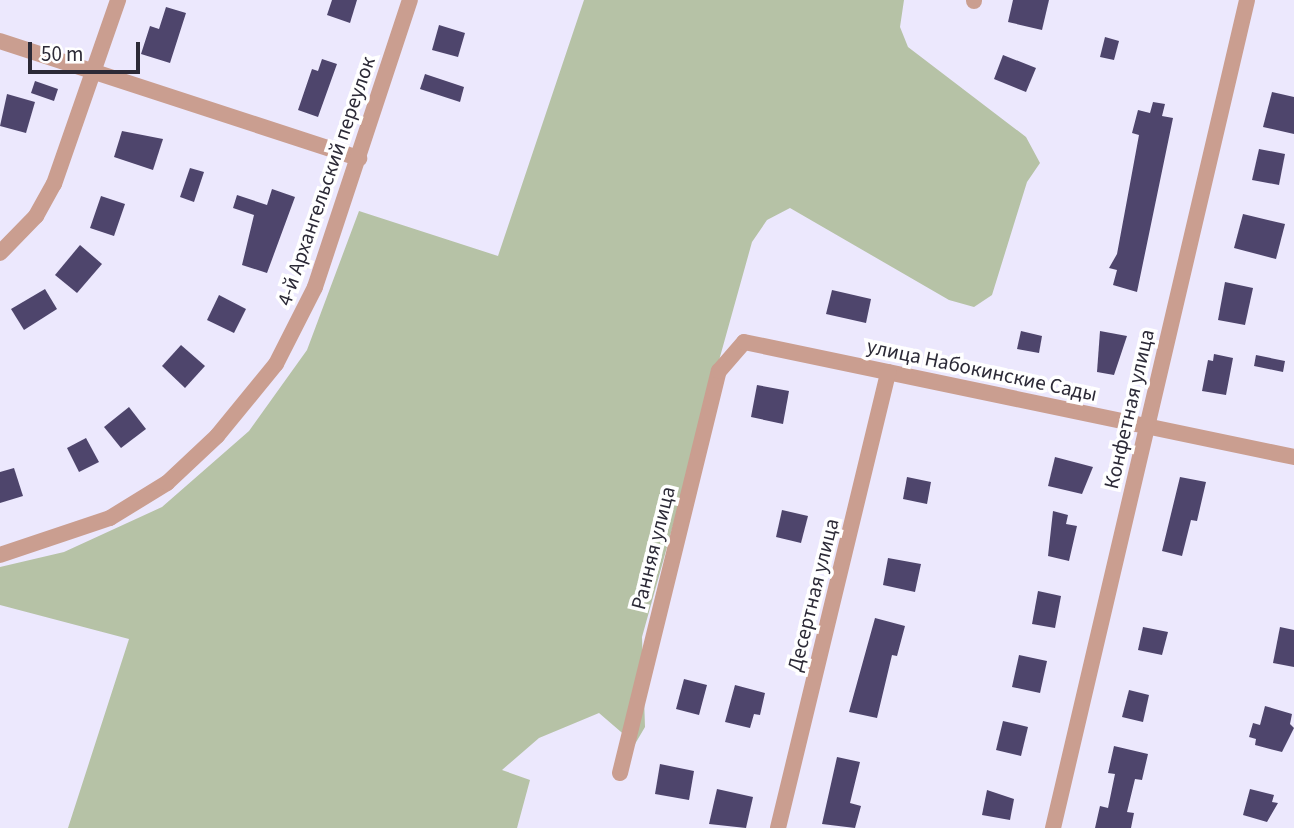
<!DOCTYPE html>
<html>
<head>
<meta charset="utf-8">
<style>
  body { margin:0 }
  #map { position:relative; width:1294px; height:828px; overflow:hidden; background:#ece8fd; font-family:"Source Sans 3",sans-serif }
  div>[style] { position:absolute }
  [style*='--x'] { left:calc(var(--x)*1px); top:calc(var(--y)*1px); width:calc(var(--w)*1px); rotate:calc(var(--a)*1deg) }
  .green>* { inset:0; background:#b6c2a6 }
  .building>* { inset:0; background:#4e456c }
  .minor>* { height:16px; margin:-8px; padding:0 8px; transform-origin:8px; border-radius:8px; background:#ca9e90 }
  span { translate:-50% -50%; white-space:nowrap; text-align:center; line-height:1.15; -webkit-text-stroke:7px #fff; paint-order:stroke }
  .street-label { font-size:21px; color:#2c2a37 }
  .scale { position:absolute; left:28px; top:42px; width:112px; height:32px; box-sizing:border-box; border:4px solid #2c2a37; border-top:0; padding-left:9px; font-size:21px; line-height:24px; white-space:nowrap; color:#2c2a37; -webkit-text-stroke:5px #fff; paint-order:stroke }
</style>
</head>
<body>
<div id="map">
  <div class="green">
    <i style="clip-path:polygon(584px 0,904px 0,900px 27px,908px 47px,1026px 137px,1040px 163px,1027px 182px,992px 295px,974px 307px,949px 300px,790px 208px,767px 220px,752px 242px,642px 637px,645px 727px,635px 744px,599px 713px,539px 738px,502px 770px,530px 780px,517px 828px,68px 828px,129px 639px,0 605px,0 567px,64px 552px,162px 507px,249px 431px,307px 350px,359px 211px,498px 256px)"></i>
  </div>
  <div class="building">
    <i style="clip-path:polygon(332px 0,357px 0,350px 23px,327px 15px)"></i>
    <i style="clip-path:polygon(1013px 0,1049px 0,1042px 30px,1008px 22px)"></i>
    <i style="clip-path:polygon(166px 7px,186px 13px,170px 63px,141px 54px,150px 26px,159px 29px)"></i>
    <i style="clip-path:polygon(439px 25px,465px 33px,458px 57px,432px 50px)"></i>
    <i style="clip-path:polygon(1105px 37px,1119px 41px,1114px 60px,1100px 57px)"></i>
    <i style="clip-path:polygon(1003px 55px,1036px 68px,1026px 92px,994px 79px)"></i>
    <i style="clip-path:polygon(322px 59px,337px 64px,318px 117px,298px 110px,312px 69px,318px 71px)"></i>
    <i style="clip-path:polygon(425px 74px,464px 87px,460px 102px,420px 89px)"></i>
    <i style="clip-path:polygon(35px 81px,58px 89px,54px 101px,31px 93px)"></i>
    <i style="clip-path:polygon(1272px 92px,1294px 97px,1294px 134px,1263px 127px)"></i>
    <i style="clip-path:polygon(7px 94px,35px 102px,26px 133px,0 126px)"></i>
    <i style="clip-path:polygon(1153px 102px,1165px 104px,1162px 116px,1173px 118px,1137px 292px,1113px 285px,1117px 270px,1109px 268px,1117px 254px,1127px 200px,1139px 135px,1132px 133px,1138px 110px,1150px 113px)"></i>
    <i style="clip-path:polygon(122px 131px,163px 139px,153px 170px,114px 157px)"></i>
    <i style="clip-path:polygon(1259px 149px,1285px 154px,1279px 185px,1252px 180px)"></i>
    <i style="clip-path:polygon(190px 168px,204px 172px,194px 202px,180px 197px)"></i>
    <i style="clip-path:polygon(272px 189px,295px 197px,267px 273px,242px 265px,254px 215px,233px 208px,237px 195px,267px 205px)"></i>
    <i style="clip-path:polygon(101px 196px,125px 204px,114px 236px,90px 228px)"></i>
    <i style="clip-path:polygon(1243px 214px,1285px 224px,1276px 259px,1234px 248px)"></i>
    <i style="clip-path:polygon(80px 245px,102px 264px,77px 293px,55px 275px)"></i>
    <i style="clip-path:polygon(1225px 282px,1253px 288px,1245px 325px,1218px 320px)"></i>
    <i style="clip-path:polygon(45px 289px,57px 309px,24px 330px,11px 309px)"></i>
    <i style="clip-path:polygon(832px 290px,871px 299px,866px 323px,826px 314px)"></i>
    <i style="clip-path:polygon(219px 295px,246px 309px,234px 333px,207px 320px)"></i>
    <i style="clip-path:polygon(1021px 331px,1042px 336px,1039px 353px,1017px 349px)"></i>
    <i style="clip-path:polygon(1100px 331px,1127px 336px,1114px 375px,1097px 372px)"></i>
    <i style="clip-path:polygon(181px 345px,205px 366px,185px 388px,162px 366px)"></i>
    <i style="clip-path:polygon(1214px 354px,1233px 358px,1226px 395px,1202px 391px,1208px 360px,1213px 361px)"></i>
    <i style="clip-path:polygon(1256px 355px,1285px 361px,1283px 372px,1254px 366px)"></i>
    <i style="clip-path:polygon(757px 385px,789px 391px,783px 424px,751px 417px)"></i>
    <i style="clip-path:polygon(129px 407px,146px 429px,121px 448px,104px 427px)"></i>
    <i style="clip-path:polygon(86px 438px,99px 462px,79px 472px,67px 448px)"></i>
    <i style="clip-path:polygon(1055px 457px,1093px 467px,1082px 494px,1048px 486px)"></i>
    <i style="clip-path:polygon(14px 468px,23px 496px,0 503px,0 472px)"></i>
    <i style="clip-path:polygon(907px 477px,931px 482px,927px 504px,903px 499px)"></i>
    <i style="clip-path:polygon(1180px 477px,1206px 482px,1197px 521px,1191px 520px,1182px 556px,1162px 551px)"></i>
    <i style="clip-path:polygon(782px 510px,808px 516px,801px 543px,776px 537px)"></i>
    <i style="clip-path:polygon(1053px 511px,1068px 515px,1066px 524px,1077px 526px,1069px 561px,1048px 556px)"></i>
    <i style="clip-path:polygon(888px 558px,921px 564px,915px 592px,883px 585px)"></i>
    <i style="clip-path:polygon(1038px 591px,1061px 596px,1055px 628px,1032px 624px)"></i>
    <i style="clip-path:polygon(875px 618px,905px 626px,897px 656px,892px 655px,877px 718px,849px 712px)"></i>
    <i style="clip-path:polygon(1143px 627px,1168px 632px,1162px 655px,1138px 650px)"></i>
    <i style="clip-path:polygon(1280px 627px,1294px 630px,1294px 667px,1273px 663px)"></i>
    <i style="clip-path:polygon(1019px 655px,1047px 661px,1040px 693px,1012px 687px)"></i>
    <i style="clip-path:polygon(684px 679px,707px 685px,699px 715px,676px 709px)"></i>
    <i style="clip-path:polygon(735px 685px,765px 693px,760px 715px,754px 714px,750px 728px,725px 722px)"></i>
    <i style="clip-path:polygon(1129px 690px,1149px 695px,1143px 722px,1122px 717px)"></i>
    <i style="clip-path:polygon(1265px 706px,1292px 714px,1290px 724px,1294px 728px,1282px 752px,1255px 745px,1256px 739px,1249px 737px,1253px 723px,1260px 725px)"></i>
    <i style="clip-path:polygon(1003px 721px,1028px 727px,1021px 756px,996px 750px)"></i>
    <i style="clip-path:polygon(1114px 746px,1148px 754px,1142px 780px,1135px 779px,1127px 812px,1134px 813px,1131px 828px,1095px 828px,1100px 806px,1108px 808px,1115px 774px,1108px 773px)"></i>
    <i style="clip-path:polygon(837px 757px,860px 762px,850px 803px,861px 806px,855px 828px,822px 824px)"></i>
    <i style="clip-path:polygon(660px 764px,694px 771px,689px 800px,655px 794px)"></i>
    <i style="clip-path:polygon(717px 789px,753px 797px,746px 828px,709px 824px)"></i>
    <i style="clip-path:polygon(1250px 789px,1274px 795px,1272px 802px,1278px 803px,1267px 822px,1243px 815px)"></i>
    <i style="clip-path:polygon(987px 790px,1014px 799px,1010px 820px,982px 815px)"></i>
  </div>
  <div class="minor">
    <i style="--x:974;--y:1;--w:1;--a:-90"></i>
    <i style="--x:0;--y:41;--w:378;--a:18.1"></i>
    <i style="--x:0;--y:253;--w:52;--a:-45.8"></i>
    <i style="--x:36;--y:216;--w:37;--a:-61"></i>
    <i style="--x:54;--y:184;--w:195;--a:-70.8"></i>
    <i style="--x:0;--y:555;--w:116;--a:-18.6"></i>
    <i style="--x:110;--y:518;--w:67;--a:-31.6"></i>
    <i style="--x:167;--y:483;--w:69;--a:-43.2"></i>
    <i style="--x:217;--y:436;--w:93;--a:-50.7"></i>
    <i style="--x:276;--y:364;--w:86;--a:-63.1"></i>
    <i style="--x:315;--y:287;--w:302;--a:-71.7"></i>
    <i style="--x:620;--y:773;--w:414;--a:-76.2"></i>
    <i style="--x:719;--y:371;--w:38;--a:-49"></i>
    <i style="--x:744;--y:342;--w:562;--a:11.81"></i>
    <i style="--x:778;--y:828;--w:469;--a:-76.4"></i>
    <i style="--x:1053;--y:828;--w:850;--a:-76.81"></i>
  </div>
  <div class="street-label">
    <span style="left:326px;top:181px;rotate:-71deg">4-й Архангельский переулок</span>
    <span style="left:982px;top:370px;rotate:12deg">улица Набокинские Сады</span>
    <span style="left:1129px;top:409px;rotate:-77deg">Конфетная улица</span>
    <span style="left:653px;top:548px;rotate:-76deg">Ранняя улица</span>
    <span style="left:813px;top:595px;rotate:-76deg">Десертная улица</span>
  </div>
  <div class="scale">50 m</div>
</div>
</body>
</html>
